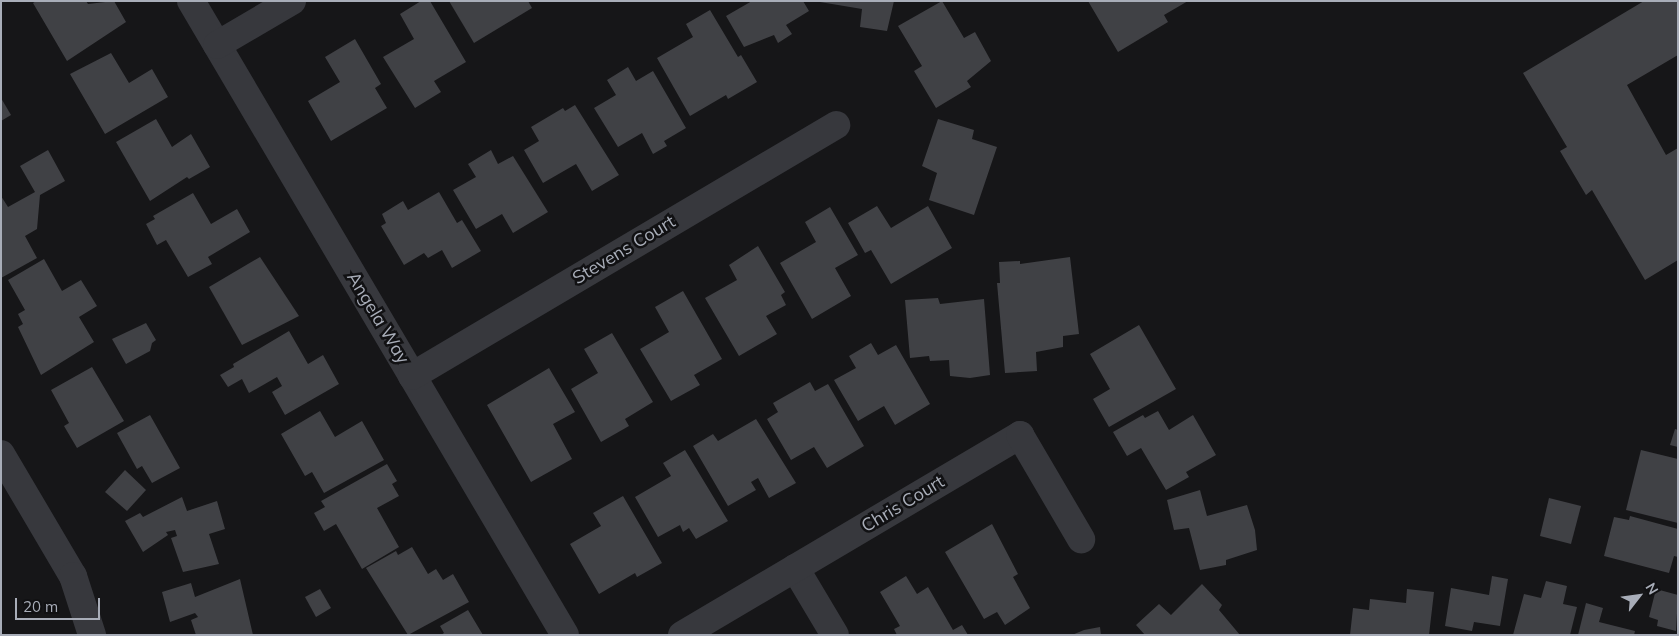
<!DOCTYPE html>
<html>
<head>
<meta charset="utf-8">
<style>
  body { margin:0 }
  #map { position:relative; width:1679px; height:636px; overflow:hidden; background:#161618; font-family:Mulish,sans-serif }
  div>[style] { position:absolute }
  [style*='--x'] { left:calc(var(--x)*1px); top:calc(var(--y)*1px); width:calc(var(--w)*1px); rotate:calc(var(--a)*1deg) }
  .building>* { inset:0; background:#404145 }
  .street>* { height:28px; margin:-14px; padding:0 14px; transform-origin:14px; border-radius:14px; background:#37383d }
  span { translate:-50% -50%; white-space:nowrap; text-align:center; line-height:1.15; -webkit-text-stroke:5px #111113; paint-order:stroke }
  .street-label { font-size:18px; color:#a8adb8 }
  .frame { position:absolute; inset:0; border:2px solid #a8adb8; pointer-events:none }
  .north { position:absolute; left:1614px; top:571px; width:50px; height:50px; -webkit-text-stroke:4px #111113; paint-order:stroke; rotate:60deg; font-size:14px; font-weight:700; line-height:20px; text-align:center; color:#a8adb8 }
  .north::after { content:''; display:block; margin:auto; width:18px; height:22px; background:#a8adb8; clip-path:polygon(50% 0,100% 100%,50% 72%,0 100%) }
  .scale { position:absolute; left:15px; top:598px; width:85px; height:22px; box-sizing:border-box; border:2px solid #a8adb8; border-top:0; padding-left:6px; font-size:15px; line-height:18px; white-space:nowrap; color:#a8adb8; -webkit-text-stroke:4px #111113; paint-order:stroke }
</style>
</head>
<body>
<div id="map">
  <div class="building">
    <i style="clip-path:polygon(36px 1px,86px 1px,88px 4px,114px 1px,126px 22px,67px 61px,33px 3px)"></i>
    <i style="clip-path:polygon(421px 1px,430px 1px,466px 62px,434px 81px,441px 92px,415px 108px,383px 57px,414px 39px,400px 14px)"></i>
    <i style="clip-path:polygon(449px 1px,528px 1px,532px 8px,474px 43px)"></i>
    <i style="clip-path:polygon(752px 1px,803px 1px,809px 11px,786px 25px,792px 34px,778px 43px,774px 35px,744px 47px,726px 16px)"></i>
    <i style="clip-path:polygon(814px 1px,894px 1px,887px 31px,860px 27px,862px 9px)"></i>
    <i style="clip-path:polygon(942px 1px,964px 38px,975px 32px,991px 61px,967px 81px,971px 87px,936px 108px,914px 71px,922px 66px,898px 26px)"></i>
    <i style="clip-path:polygon(1088px 1px,1188px 1px,1164px 15px,1168px 22px,1118px 52px)"></i>
    <i style="clip-path:polygon(1644px 1px,1678px 1px,1678px 55px,1627px 85px,1666px 155px,1678px 148px,1678px 260px,1645px 280px,1592px 190px,1586px 195px,1560px 151px,1567px 147px,1523px 73px)"></i>
    <i style="clip-path:polygon(710px 10px,738px 57px,741px 55px,757px 82px,728px 99px,726px 95px,690px 116px,657px 58px,693px 37px,686px 24px)"></i>
    <i style="clip-path:polygon(355px 39px,381px 84px,375px 88px,387px 108px,331px 141px,308px 101px,340px 82px,325px 57px)"></i>
    <i style="clip-path:polygon(111px 53px,129px 83px,152px 69px,168px 97px,105px 134px,70px 74px)"></i>
    <i style="clip-path:polygon(628px 67px,636px 81px,653px 71px,686px 128px,664px 141px,667px 146px,653px 154px,642px 133px,618px 147px,594px 108px,616px 95px,607px 80px)"></i>
    <i style="clip-path:polygon(1px 98px,11px 115px,1px 121px)"></i>
    <i style="clip-path:polygon(575px 105px,619px 175px,592px 191px,576px 164px,543px 183px,524px 150px,539px 141px,531px 127px,563px 108px,565px 111px)"></i>
    <i style="clip-path:polygon(156px 119px,172px 147px,191px 134px,210px 167px,189px 179px,187px 177px,150px 201px,116px 142px)"></i>
    <i style="clip-path:polygon(938px 119px,974px 130px,972px 139px,997px 147px,974px 215px,929px 200px,937px 173px,922px 166px)"></i>
    <i style="clip-path:polygon(48px 150px,65px 181px,40px 195px,37px 229px,25px 236px,37px 258px,1px 278px,1px 196px,8px 207px,35px 192px,20px 166px)"></i>
    <i style="clip-path:polygon(491px 150px,498px 164px,513px 156px,548px 212px,513px 233px,502px 214px,476px 229px,453px 190px,476px 177px,468px 164px)"></i>
    <i style="clip-path:polygon(439px 192px,457px 223px,462px 220px,481px 251px,452px 268px,442px 250px,428px 258px,424px 253px,404px 265px,381px 226px,386px 223px,382px 214px,403px 201px,408px 210px)"></i>
    <i style="clip-path:polygon(193px 193px,211px 224px,237px 209px,250px 232px,208px 257px,212px 264px,188px 277px,166px 240px,157px 245px,146px 224px,155px 219px,153px 216px)"></i>
    <i style="clip-path:polygon(877px 206px,891px 228px,928px 206px,952px 248px,891px 284px,871px 250px,865px 253px,848px 223px)"></i>
    <i style="clip-path:polygon(830px 207px,858px 255px,835px 268px,851px 296px,812px 319px,780px 263px,816px 242px,805px 222px)"></i>
    <i style="clip-path:polygon(758px 246px,785px 292px,781px 295px,786px 305px,766px 316px,777px 334px,739px 356px,705px 298px,737px 280px,729px 265px)"></i>
    <i style="clip-path:polygon(260px 257px,299px 316px,242px 345px,209px 287px)"></i>
    <i style="clip-path:polygon(1070px 257px,1079px 334px,1063px 336px,1063px 347px,1036px 352px,1037px 371px,1005px 373px,997px 283px,1000px 283px,999px 262px,1020px 261px,1020px 264px)"></i>
    <i style="clip-path:polygon(44px 259px,62px 291px,81px 280px,97px 306px,79px 317px,94px 342px,41px 375px,18px 327px,23px 324px,18px 314px,25px 310px,8px 280px)"></i>
    <i style="clip-path:polygon(683px 291px,722px 359px,694px 375px,700px 385px,671px 401px,640px 349px,669px 332px,655px 307px)"></i>
    <i style="clip-path:polygon(938px 298px,940px 304px,984px 299px,990px 375px,970px 378px,950px 376px,949px 360px,930px 361px,929px 356px,910px 358px,905px 300px)"></i>
    <i style="clip-path:polygon(146px 323px,156px 340px,152px 343px,150px 351px,126px 364px,112px 339px)"></i>
    <i style="clip-path:polygon(1139px 325px,1176px 389px,1109px 427px,1093px 399px,1110px 389px,1090px 354px)"></i>
    <i style="clip-path:polygon(289px 331px,308px 364px,323px 355px,339px 384px,285px 415px,272px 392px,282px 386px,277px 377px,249px 393px,242px 379px,228px 387px,220px 375px,234px 367px,233px 364px)"></i>
    <i style="clip-path:polygon(612px 333px,653px 402px,625px 419px,629px 426px,601px 442px,571px 389px,598px 373px,584px 349px)"></i>
    <i style="clip-path:polygon(871px 343px,878px 355px,896px 345px,930px 404px,895px 425px,884px 406px,858px 421px,834px 380px,856px 368px,849px 356px)"></i>
    <i style="clip-path:polygon(92px 367px,124px 421px,77px 448px,64px 426px,69px 423px,51px 390px)"></i>
    <i style="clip-path:polygon(549px 368px,575px 412px,553px 424px,572px 459px,531px 482px,487px 405px)"></i>
    <i style="clip-path:polygon(810px 382px,815px 391px,828px 384px,864px 446px,827px 468px,814px 447px,791px 460px,767px 419px,778px 412px,773px 403px)"></i>
    <i style="clip-path:polygon(320px 411px,335px 437px,362px 421px,384px 460px,324px 493px,312px 472px,305px 476px,281px 434px)"></i>
    <i style="clip-path:polygon(1158px 411px,1169px 430px,1193px 415px,1216px 455px,1186px 472px,1189px 477px,1166px 490px,1141px 448px,1127px 456px,1113px 432px,1143px 415px,1145px 418px)"></i>
    <i style="clip-path:polygon(150px 415px,180px 468px,152px 483px,142px 466px,137px 469px,117px 433px)"></i>
    <i style="clip-path:polygon(756px 419px,796px 483px,769px 498px,758px 478px,751px 482px,756px 490px,728px 506px,693px 446px,713px 434px,718px 441px)"></i>
    <i style="clip-path:polygon(1675px 429px,1678px 430px,1678px 447px,1670px 445px)"></i>
    <i style="clip-path:polygon(685px 450px,728px 521px,696px 539px,689px 528px,683px 532px,680px 525px,658px 537px,635px 497px,671px 476px,663px 463px)"></i>
    <i style="clip-path:polygon(1641px 450px,1678px 459px,1678px 523px,1626px 510px)"></i>
    <i style="clip-path:polygon(387px 464px,397px 481px,392px 484px,399px 496px,377px 508px,399px 547px,362px 569px,336px 524px,324px 531px,314px 513px,325px 507px,321px 501px)"></i>
    <i style="clip-path:polygon(125px 470px,146px 490px,127px 511px,105px 492px)"></i>
    <i style="clip-path:polygon(1200px 490px,1207px 516px,1247px 505px,1255px 530px,1257px 550px,1226px 560px,1226px 565px,1200px 570px,1189px 528px,1174px 530px,1167px 500px)"></i>
    <i style="clip-path:polygon(623px 496px,662px 563px,637px 577px,635px 573px,599px 594px,570px 544px,601px 526px,593px 513px)"></i>
    <i style="clip-path:polygon(182px 497px,187px 511px,217px 501px,225px 529px,209px 534px,219px 564px,183px 572px,171px 538px,177px 536px,175px 530px,166px 532px,168px 535px,143px 552px,125px 521px,140px 513px,143px 517px)"></i>
    <i style="clip-path:polygon(1549px 498px,1581px 506px,1571px 544px,1540px 536px)"></i>
    <i style="clip-path:polygon(1630px 516px,1678px 529px,1678px 557px,1674px 556px,1669px 573px,1604px 556px,1614px 517px,1629px 520px)"></i>
    <i style="clip-path:polygon(992px 524px,1018px 574px,1013px 577px,1030px 608px,1005px 625px,997px 612px,984px 619px,945px 552px)"></i>
    <i style="clip-path:polygon(412px 547px,428px 574px,436px 569px,443px 580px,453px 574px,469px 602px,408px 635px,366px 568px,396px 551px,398px 555px)"></i>
    <i style="clip-path:polygon(906px 576px,917px 594px,928px 587px,953px 630px,962px 625px,968px 635px,897px 635px,894px 629px,900px 626px,880px 592px)"></i>
    <i style="clip-path:polygon(1492px 576px,1508px 579px,1500px 626px,1474px 622px,1472px 631px,1445px 626px,1451px 588px,1489px 595px)"></i>
    <i style="clip-path:polygon(240px 579px,253px 635px,196px 635px,191px 620px,198px 617px,195px 613px,170px 622px,162px 592px,191px 583px,195px 597px)"></i>
    <i style="clip-path:polygon(1546px 581px,1567px 586px,1563px 604px,1577px 607px,1570px 635px,1513px 635px,1524px 594px,1541px 598px)"></i>
    <i style="clip-path:polygon(1202px 584px,1222px 605px,1219px 610px,1240px 635px,1145px 635px,1136px 625px,1159px 604px,1171px 615px)"></i>
    <i style="clip-path:polygon(320px 589px,331px 608px,316px 617px,305px 597px)"></i>
    <i style="clip-path:polygon(1407px 589px,1434px 592px,1429px 635px,1350px 635px,1353px 608px,1369px 610px,1370px 599px,1406px 603px)"></i>
    <i style="clip-path:polygon(1656px 589px,1678px 595px,1676px 631px,1657px 626px,1658px 620px,1649px 617px)"></i>
    <i style="clip-path:polygon(1586px 603px,1603px 608px,1599px 622px,1635px 631px,1634px 635px,1578px 635px)"></i>
    <i style="clip-path:polygon(468px 610px,483px 635px,441px 635px,444px 633px,440px 626px)"></i>
    <i style="clip-path:polygon(1100px 627px,1101px 635px,1072px 635px,1084px 630px)"></i>
  </div>
  <div class="street">
    <i style="--x:191;--y:1;--w:736;--a:59.46"></i>
    <i style="--x:217;--y:45;--w:87;--a:-30.4"></i>
    <i style="--x:412;--y:376;--w:493;--a:-30.6"></i>
    <i style="--x:1;--y:454;--w:142;--a:59.5"></i>
    <i style="--x:73;--y:576;--w:62;--a:72.1"></i>
    <i style="--x:795;--y:568;--w:78;--a:59.2"></i>
    <i style="--x:682;--y:635;--w:393;--a:-30.6"></i>
    <i style="--x:1020;--y:435;--w:121;--a:59.6"></i>
  </div>
  <div class="street-label">
    <span style="left:624px;top:250px;rotate:-31deg">Stevens Court</span>
    <span style="left:378px;top:318px;rotate:59deg">Angela Way</span>
    <span style="left:903px;top:504px;rotate:-31deg">Chris Court</span>
  </div>
  <div class="frame"></div>
  <div class="north">N</div>
  <div class="scale">20 m</div>
</div>
</body>
</html>
